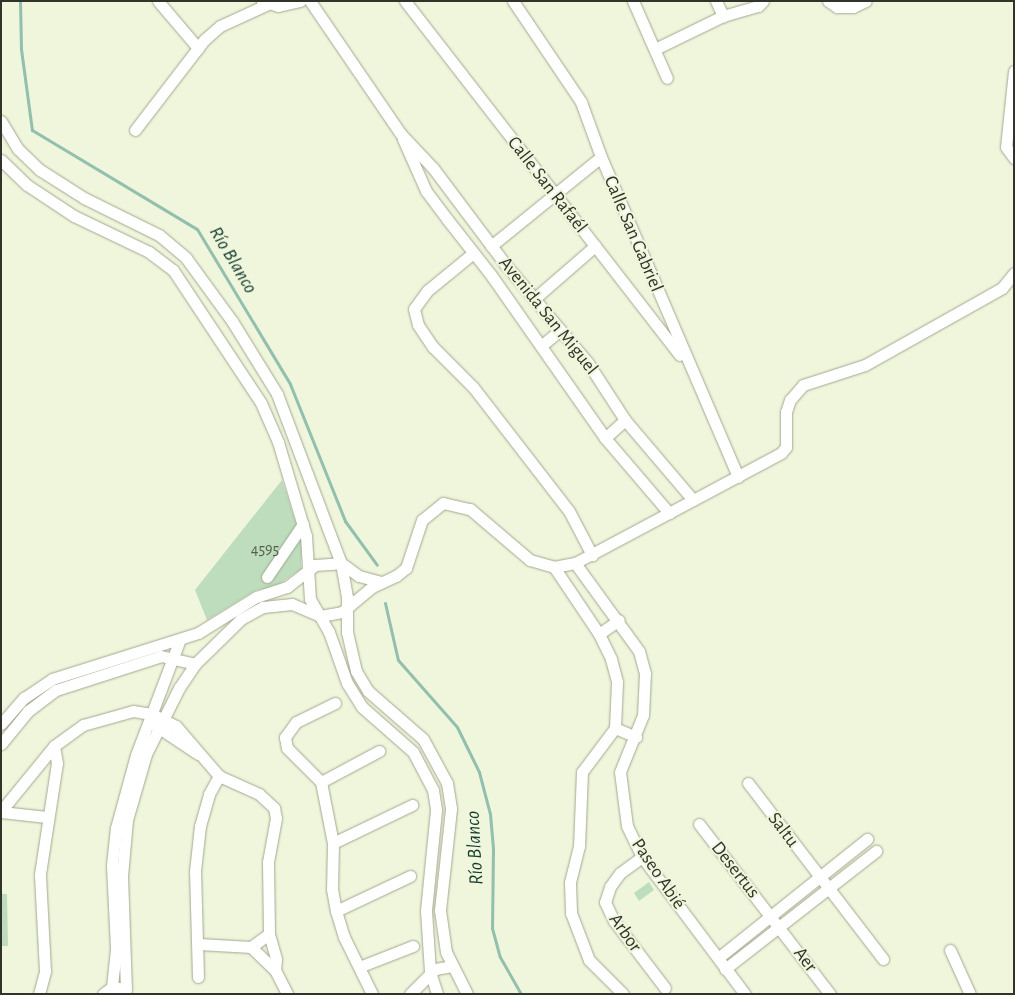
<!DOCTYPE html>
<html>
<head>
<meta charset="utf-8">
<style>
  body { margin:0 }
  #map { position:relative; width:1015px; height:995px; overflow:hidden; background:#eff6dc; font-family:"Alegreya Sans",sans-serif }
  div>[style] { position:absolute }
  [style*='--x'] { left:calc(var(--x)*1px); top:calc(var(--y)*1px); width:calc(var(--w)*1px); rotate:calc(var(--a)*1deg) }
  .stream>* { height:3px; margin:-1.5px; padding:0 1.5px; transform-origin:1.5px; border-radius:1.5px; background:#92bfae }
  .building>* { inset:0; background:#beddbd }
  .roads { filter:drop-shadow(0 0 1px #a1a890) drop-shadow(0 0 1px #a1a890) }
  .minor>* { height:11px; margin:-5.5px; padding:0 5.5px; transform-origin:5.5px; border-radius:5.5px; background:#fff }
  span { translate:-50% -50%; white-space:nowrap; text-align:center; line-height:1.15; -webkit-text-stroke:4px #eff6dc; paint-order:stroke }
  .number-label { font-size:16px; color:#545e4f }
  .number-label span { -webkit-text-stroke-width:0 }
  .street-label { font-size:19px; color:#31342a }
  .water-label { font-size:20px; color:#133b2f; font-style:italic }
  .frame { position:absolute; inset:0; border:2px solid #31342a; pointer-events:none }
</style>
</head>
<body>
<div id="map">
  <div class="stream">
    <i style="--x:20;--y:1;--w:48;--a:88.8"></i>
    <i style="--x:21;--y:49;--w:82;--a:82.3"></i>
    <i style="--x:32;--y:130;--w:192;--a:31"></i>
    <i style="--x:197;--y:229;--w:181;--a:59"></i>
    <i style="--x:290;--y:384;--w:148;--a:68.1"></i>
    <i style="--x:345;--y:521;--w:54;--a:54"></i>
    <i style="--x:385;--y:603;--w:58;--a:77.2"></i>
    <i style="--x:398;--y:660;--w:89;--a:48.6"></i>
    <i style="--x:457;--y:727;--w:50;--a:63.9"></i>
    <i style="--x:479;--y:772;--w:43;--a:75.3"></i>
    <i style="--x:490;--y:814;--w:34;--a:85"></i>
    <i style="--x:493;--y:848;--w:80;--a:90.7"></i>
    <i style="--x:492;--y:928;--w:30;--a:75"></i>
    <i style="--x:500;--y:957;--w:43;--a:60.4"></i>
  </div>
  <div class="building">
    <i style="clip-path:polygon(282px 480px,302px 541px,301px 569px,275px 587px,256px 590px,207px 620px,195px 590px)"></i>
    <i style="clip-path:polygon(649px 882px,654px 890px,639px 901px,634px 893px)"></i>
    <i style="clip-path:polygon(1px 894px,7px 894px,8px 946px,1px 946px)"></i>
  </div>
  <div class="roads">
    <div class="minor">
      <i style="--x:158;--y:1;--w:62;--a:49.6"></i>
      <i style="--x:262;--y:1;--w:17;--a:17"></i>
      <i style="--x:278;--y:6;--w:23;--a:-13"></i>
      <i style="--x:310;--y:1;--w:160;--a:55.7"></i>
      <i style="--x:400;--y:133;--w:48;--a:46.7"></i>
      <i style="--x:433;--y:168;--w:120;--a:53.1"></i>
      <i style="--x:505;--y:264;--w:129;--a:50"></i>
      <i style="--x:588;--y:363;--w:68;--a:57"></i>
      <i style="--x:625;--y:420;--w:105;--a:49.6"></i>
      <i style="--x:405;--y:1;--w:448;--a:52.2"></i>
      <i style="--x:513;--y:1;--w:122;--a:56"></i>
      <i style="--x:581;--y:102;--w:59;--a:70"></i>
      <i style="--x:601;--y:157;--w:348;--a:66.8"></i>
      <i style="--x:633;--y:1;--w:84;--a:66.2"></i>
      <i style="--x:716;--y:1;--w:17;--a:65"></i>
      <i style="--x:828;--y:1;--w:11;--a:34"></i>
      <i style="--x:837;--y:7;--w:16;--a:0"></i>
      <i style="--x:853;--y:7;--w:14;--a:-25"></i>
      <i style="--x:655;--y:49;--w:76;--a:-25.9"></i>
      <i style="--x:723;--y:16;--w:36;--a:-16"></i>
      <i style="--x:758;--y:6;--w:7;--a:-45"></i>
      <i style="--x:1014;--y:71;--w:76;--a:96"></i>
      <i style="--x:1006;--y:147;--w:14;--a:54"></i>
      <i style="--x:1;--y:121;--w:33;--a:59"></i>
      <i style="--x:18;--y:149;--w:30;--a:44"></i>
      <i style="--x:40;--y:170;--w:52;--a:32.5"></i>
      <i style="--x:84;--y:198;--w:84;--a:26.3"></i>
      <i style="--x:159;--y:235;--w:35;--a:40"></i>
      <i style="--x:186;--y:258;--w:78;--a:53.9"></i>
      <i style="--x:232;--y:321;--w:86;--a:58.3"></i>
      <i style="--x:277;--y:394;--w:181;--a:69.3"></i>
      <i style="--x:341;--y:563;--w:35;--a:80"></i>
      <i style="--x:347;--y:597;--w:35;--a:90"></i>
      <i style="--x:347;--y:632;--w:40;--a:77"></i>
      <i style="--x:356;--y:671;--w:23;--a:59"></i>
      <i style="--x:368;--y:691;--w:73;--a:41.1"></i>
      <i style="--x:423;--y:739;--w:50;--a:61.4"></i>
      <i style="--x:447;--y:783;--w:26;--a:81"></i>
      <i style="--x:451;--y:809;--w:102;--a:96.2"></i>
      <i style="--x:440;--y:910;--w:42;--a:81.9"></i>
      <i style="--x:446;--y:952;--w:47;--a:63.4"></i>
      <i style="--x:135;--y:130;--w:113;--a:-52.5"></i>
      <i style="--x:204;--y:40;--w:21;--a:-41"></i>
      <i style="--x:220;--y:26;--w:51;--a:-24.5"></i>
      <i style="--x:403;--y:139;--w:57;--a:66.1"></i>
      <i style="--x:426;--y:191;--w:35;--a:53"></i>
      <i style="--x:447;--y:219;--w:71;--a:51.8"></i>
      <i style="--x:491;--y:275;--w:199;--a:55"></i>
      <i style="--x:605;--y:438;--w:99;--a:49.5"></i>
      <i style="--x:1;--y:160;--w:36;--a:44"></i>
      <i style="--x:27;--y:185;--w:56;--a:33.4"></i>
      <i style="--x:74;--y:216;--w:83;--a:25.6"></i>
      <i style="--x:149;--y:252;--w:30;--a:37"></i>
      <i style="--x:173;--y:270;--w:159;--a:56.5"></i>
      <i style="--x:261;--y:403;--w:43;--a:66.4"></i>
      <i style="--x:278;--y:442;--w:98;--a:73.4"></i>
      <i style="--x:306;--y:536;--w:63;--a:86.4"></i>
      <i style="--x:310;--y:599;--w:38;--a:60"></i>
      <i style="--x:329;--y:632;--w:54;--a:70.6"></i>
      <i style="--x:347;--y:683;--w:28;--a:58"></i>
      <i style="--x:362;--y:707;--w:68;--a:41.4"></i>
      <i style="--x:413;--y:752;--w:43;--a:62.2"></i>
      <i style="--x:433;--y:790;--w:20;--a:81"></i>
      <i style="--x:436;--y:810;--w:101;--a:95.7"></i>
      <i style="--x:426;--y:911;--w:61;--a:86.2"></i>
      <i style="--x:430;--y:972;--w:23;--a:72"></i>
      <i style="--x:491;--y:246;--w:141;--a:-39"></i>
      <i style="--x:472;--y:254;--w:58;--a:140.6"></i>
      <i style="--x:427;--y:291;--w:22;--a:126"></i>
      <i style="--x:414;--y:309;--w:16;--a:76"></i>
      <i style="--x:418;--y:325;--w:27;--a:56"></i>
      <i style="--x:433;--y:347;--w:57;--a:45"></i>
      <i style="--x:473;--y:387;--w:157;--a:52.3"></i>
      <i style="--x:569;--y:511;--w:50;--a:62.4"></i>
      <i style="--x:534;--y:299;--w:81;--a:-41"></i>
      <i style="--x:541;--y:346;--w:25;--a:-40"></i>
      <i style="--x:605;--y:438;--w:27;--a:-42"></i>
      <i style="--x:575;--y:563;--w:109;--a:54"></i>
      <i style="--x:639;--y:651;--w:23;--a:75"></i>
      <i style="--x:645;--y:673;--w:42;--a:92.7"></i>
      <i style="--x:643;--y:715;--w:61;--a:112"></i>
      <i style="--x:620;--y:772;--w:54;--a:82.6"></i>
      <i style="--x:627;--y:826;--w:34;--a:64"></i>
      <i style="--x:642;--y:857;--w:171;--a:53.1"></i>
      <i style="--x:554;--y:567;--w:81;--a:56.1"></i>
      <i style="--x:599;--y:634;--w:28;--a:64"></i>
      <i style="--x:611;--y:659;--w:24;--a:75"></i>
      <i style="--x:617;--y:682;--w:46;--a:92.5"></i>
      <i style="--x:615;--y:728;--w:55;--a:126.9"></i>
      <i style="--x:582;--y:772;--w:74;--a:92.3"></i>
      <i style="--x:579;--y:846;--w:38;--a:104"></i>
      <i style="--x:570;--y:883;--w:30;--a:88"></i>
      <i style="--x:571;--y:913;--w:50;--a:69"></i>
      <i style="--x:589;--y:960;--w:48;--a:45"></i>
      <i style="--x:267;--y:577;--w:64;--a:-55.8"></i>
      <i style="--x:599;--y:634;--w:24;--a:-35"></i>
      <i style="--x:335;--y:703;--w:43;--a:154"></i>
      <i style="--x:296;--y:722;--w:19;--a:126"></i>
      <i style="--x:285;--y:737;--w:11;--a:80"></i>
      <i style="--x:287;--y:748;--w:48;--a:45"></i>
      <i style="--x:321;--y:782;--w:62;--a:78.9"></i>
      <i style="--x:333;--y:843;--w:46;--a:91.2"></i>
      <i style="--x:332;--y:889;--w:22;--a:80"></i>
      <i style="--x:336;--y:911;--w:27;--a:73"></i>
      <i style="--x:344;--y:937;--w:64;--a:63.8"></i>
      <i style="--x:1;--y:724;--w:35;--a:-49"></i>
      <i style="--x:24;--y:698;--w:34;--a:-34"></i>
      <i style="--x:52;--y:679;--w:153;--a:-17.5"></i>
      <i style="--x:198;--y:633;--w:68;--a:-31.8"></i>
      <i style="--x:256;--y:597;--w:33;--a:-18"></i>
      <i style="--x:287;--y:587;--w:36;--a:-38"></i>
      <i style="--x:315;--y:565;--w:26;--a:-4"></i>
      <i style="--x:341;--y:563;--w:22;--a:36"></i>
      <i style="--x:359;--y:576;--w:23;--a:15"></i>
      <i style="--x:153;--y:724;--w:54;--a:33.7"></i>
      <i style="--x:615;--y:728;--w:23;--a:23"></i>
      <i style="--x:1;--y:744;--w:43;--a:-50.7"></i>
      <i style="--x:28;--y:711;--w:35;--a:-37"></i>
      <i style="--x:56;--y:690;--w:110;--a:-17.9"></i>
      <i style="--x:161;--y:656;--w:35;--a:13"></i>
      <i style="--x:195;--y:664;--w:64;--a:-44.4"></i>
      <i style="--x:241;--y:619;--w:25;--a:-29"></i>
      <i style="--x:263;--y:607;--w:29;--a:-6"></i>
      <i style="--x:292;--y:604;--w:30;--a:23"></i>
      <i style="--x:320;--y:616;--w:22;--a:-10"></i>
      <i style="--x:342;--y:612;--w:39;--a:-40"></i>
      <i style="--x:372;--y:587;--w:26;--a:-25"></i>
      <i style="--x:396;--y:576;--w:13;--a:-39"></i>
      <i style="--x:406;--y:568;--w:51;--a:-71.6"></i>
      <i style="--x:422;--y:520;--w:27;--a:-39"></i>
      <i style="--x:443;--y:503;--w:28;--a:13"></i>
      <i style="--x:470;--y:509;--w:79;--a:40.4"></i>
      <i style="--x:530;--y:560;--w:25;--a:16"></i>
      <i style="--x:554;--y:567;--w:21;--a:-11"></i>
      <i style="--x:575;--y:563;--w:234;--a:-28.1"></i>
      <i style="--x:781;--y:453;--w:8;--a:-50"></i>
      <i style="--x:786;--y:447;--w:35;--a:-90"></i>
      <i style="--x:786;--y:412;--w:13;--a:-72"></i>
      <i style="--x:790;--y:400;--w:20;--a:-49"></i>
      <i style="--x:803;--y:385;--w:65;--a:-17.9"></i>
      <i style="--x:865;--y:365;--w:157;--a:-29.3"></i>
      <i style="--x:1002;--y:288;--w:19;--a:-51"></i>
      <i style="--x:321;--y:782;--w:66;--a:-28.1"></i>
      <i style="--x:748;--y:783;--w:222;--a:52.5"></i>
      <i style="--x:1;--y:811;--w:84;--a:-50.8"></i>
      <i style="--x:54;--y:746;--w:36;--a:-36"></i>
      <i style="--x:83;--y:725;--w:52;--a:-15.6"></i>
      <i style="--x:133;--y:711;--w:19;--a:9"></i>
      <i style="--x:152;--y:714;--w:27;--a:27"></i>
      <i style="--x:176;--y:726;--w:66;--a:49.3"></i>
      <i style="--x:219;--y:776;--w:44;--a:24.2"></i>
      <i style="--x:259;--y:794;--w:21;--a:43"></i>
      <i style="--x:274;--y:808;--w:10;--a:79"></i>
      <i style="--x:276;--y:818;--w:45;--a:100.3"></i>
      <i style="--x:268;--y:862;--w:72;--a:89.2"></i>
      <i style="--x:269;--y:934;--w:26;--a:74"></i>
      <i style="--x:276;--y:959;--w:11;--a:95"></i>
      <i style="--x:275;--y:970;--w:27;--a:63"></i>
      <i style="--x:1;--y:812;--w:46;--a:6.2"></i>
      <i style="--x:699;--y:824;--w:215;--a:52.4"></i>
      <i style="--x:333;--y:843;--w:88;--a:-25.7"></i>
      <i style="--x:642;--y:857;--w:27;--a:144"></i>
      <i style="--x:620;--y:873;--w:17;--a:126"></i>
      <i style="--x:610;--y:887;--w:16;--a:108"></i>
      <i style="--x:605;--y:902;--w:21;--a:65"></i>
      <i style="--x:614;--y:921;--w:84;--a:52.7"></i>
      <i style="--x:336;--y:911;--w:82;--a:-25.3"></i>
      <i style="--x:199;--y:944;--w:52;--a:3.3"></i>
      <i style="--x:251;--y:947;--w:22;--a:-36"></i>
      <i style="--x:251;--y:947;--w:33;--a:44"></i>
      <i style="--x:950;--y:950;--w:48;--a:65.6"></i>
      <i style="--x:718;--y:958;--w:191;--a:-38.6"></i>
      <i style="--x:359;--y:967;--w:58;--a:-21.3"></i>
      <i style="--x:725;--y:969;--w:192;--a:-38"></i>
      <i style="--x:198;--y:977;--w:106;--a:-91.6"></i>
      <i style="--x:195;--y:871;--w:45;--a:-83.7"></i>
      <i style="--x:200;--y:826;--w:33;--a:-74"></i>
      <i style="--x:209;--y:794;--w:21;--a:-61"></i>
      <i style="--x:112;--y:987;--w:39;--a:-84"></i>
      <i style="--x:116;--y:948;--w:83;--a:-92.8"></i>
      <i style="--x:112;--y:865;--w:37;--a:-84"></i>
      <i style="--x:116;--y:828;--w:76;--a:-74.7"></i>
      <i style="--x:136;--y:755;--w:124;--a:-69.2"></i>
      <i style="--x:126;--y:990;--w:114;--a:-92"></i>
      <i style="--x:122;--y:876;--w:56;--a:-84.9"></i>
      <i style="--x:127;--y:820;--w:69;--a:-73.9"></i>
      <i style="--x:146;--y:754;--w:74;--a:-63.4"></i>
      <i style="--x:179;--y:688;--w:29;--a:-56"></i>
      <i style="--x:39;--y:994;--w:24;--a:-75"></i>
      <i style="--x:45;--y:971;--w:97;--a:-93"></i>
      <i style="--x:40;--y:874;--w:112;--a:-81.3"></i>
      <i style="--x:57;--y:763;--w:17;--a:-100"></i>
      <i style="--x:103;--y:994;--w:11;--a:-38"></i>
      <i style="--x:112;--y:987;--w:7;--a:8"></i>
      <i style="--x:410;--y:994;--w:35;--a:-45"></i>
      <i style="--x:435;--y:969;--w:17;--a:-10"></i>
    </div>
  </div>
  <div class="number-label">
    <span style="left:265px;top:549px">4595</span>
  </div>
  <div class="street-label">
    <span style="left:547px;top:185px;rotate:52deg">Calle San Rafaél</span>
    <span style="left:633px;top:234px;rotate:67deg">Calle San Gabriel</span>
    <span style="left:548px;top:316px;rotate:51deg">Avenida San Miguel</span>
    <span style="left:783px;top:830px;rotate:53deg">Saltu</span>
    <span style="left:735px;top:870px;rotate:52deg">Desertus</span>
    <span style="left:658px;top:874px;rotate:56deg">Paseo Abié</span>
    <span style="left:625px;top:933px;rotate:55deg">Arbor</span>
    <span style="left:805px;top:960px;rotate:53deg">Aer</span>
  </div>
  <div class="water-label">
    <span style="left:233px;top:260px;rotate:59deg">Río Blanco</span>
    <span style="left:475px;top:848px;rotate:-93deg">Río Blanco</span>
  </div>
  <div class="frame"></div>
</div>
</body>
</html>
